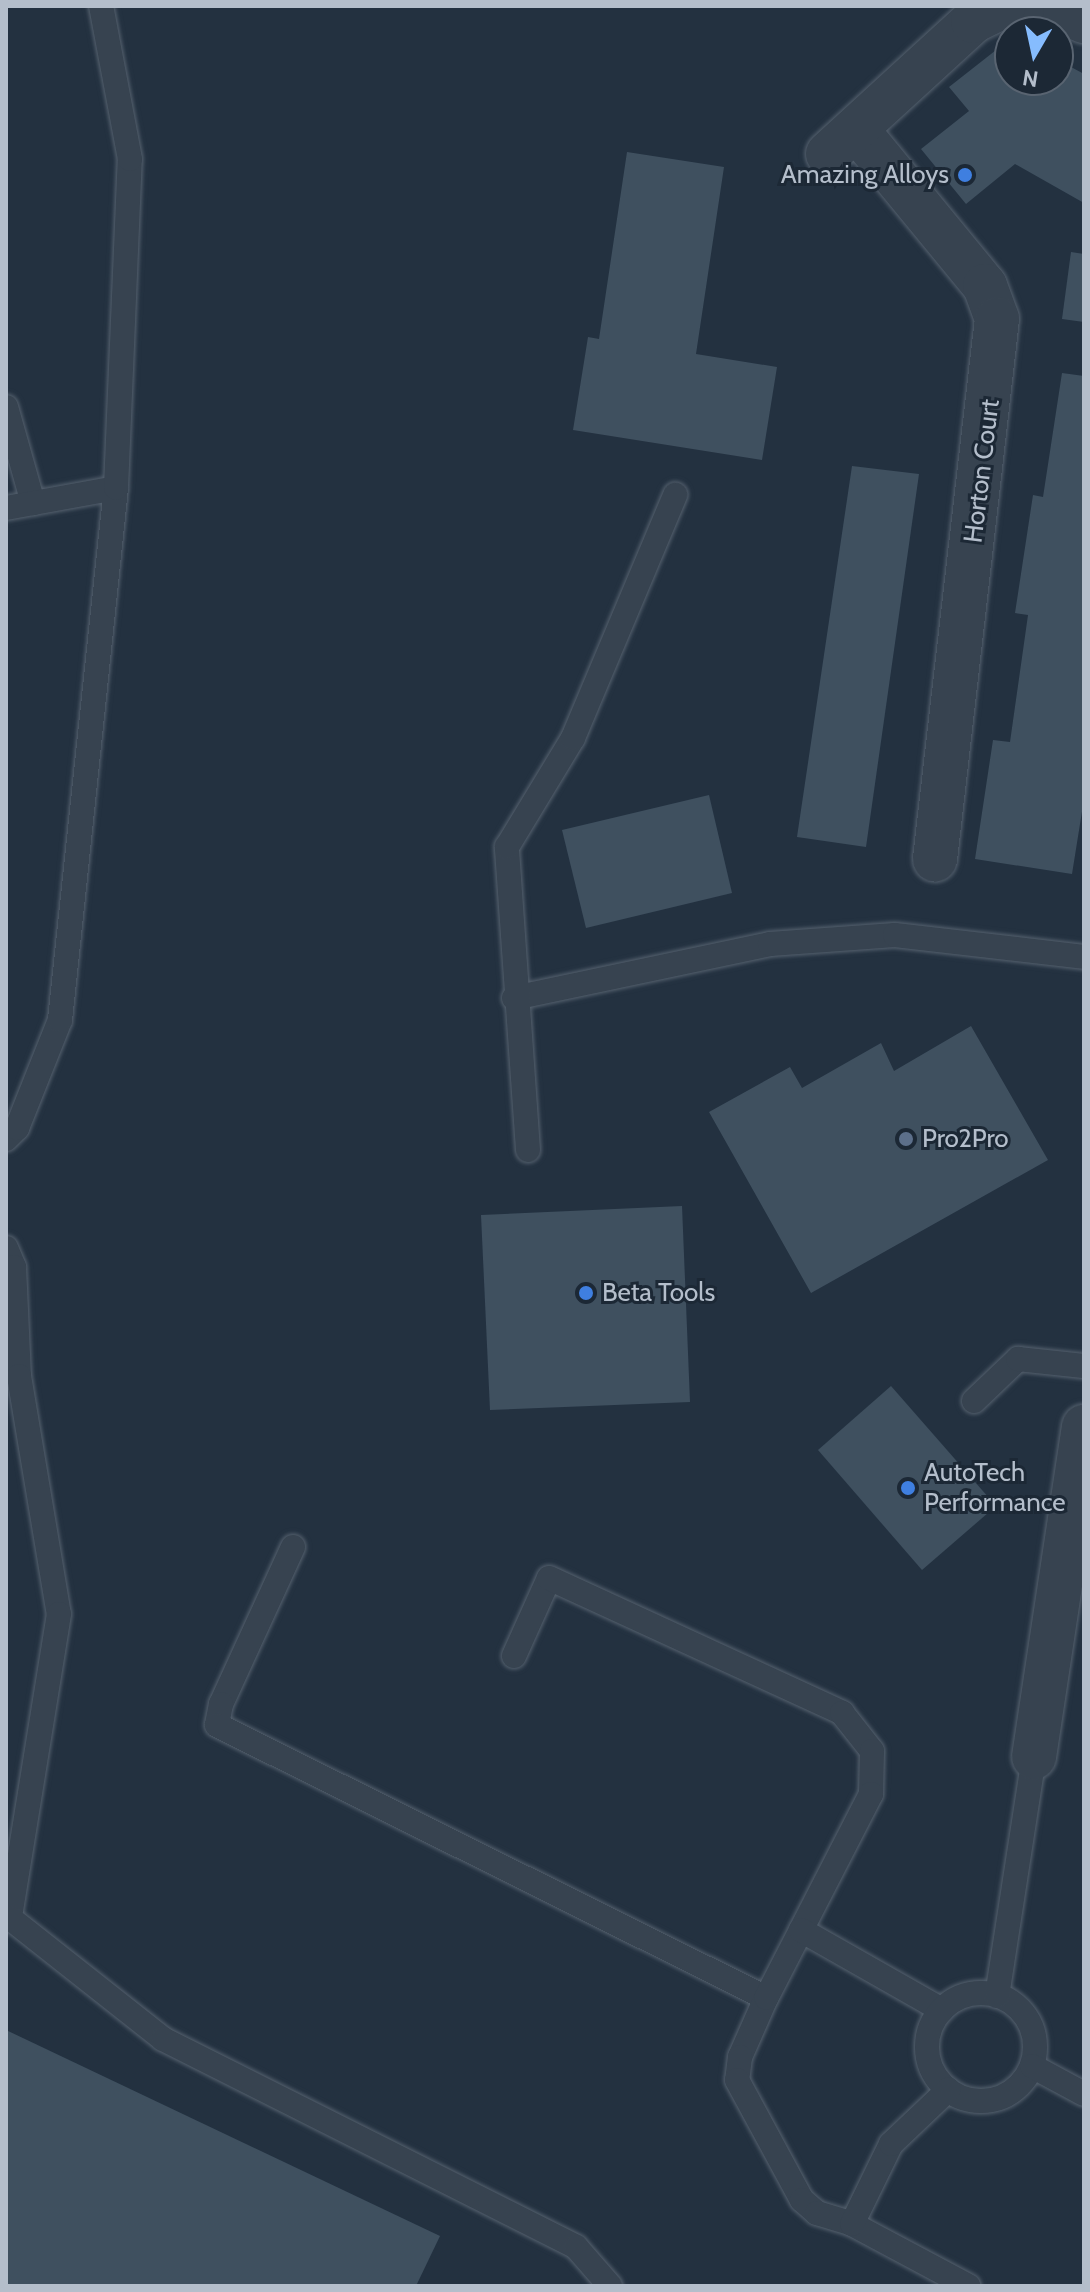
<!DOCTYPE html>
<html>
<head>
<meta charset="utf-8">
<style>
  body { margin:0 }
  #map { position:relative; width:1090px; height:2292px; overflow:hidden; background:#233140; font-family:Cabin,sans-serif }
  div>[style] { position:absolute }
  [style*='--x'] { left:calc(var(--x)*1px); top:calc(var(--y)*1px); width:calc(var(--w)*1px); rotate:calc(var(--a)*1deg) }
  .building>* { inset:0; background:#3f505f }
  .roads { filter:drop-shadow(0 0 2px #55616e) drop-shadow(0 0 2px #55616e) }
  .lane>* { height:24px; margin:-12px; padding:0 12px; transform-origin:12px; border-radius:12px; background:#374350 }
  .lane>.ring { margin:-12px; padding:0; box-sizing:content-box; background:none; border:24px solid #374350; border-radius:50% }
  .street>* { height:44px; margin:-22px; padding:0 22px; transform-origin:22px; border-radius:22px; background:#374350 }
  .dots>* { width:22px; height:22px; translate:-50% -50%; box-sizing:border-box; border:4px solid #1c2835; border-radius:50% }
  span { translate:-50% -50%; white-space:nowrap; text-align:center; line-height:1.15; -webkit-text-stroke:6px #1c2835; paint-order:stroke }
  .poi-label { font-size:26px; color:#b4becb }
  .right { translate:-100% -50%; text-align:right }
  .left { translate:0 -50%; text-align:left }
  .street-label { font-size:26px; color:#b4becb }
  .frame { position:absolute; inset:0; border:8px solid #b4becb; pointer-events:none }
  .north { position:absolute; left:994px; top:16px; width:80px; height:80px; box-sizing:border-box; background:#1c2835; border:2px solid #596471; border-radius:50%; rotate:189deg; font-size:22px; font-weight:700; line-height:32px; text-align:center; color:#b4becb }
  .north::after { content:''; display:block; margin:auto; width:28px; height:36px; background:#86bcfe; clip-path:polygon(50% 0,100% 100%,50% 72%,0 100%) }
</style>
</head>
<body>
<div id="map">
  <div class="building">
    <i style="clip-path:polygon(1005px 43px,1010px 49px,1010px 80px,1058px 80px,1058px 60px,1084px 74px,1084px 203px,1015px 164px,966px 204px,921px 149px,969px 111px,949px 87px)"></i>
    <i style="clip-path:polygon(627px 152px,724px 167px,696px 354px,777px 367px,762px 460px,573px 430px,588px 337px,599px 339px)"></i>
    <i style="clip-path:polygon(1071px 252px,1084px 254px,1084px 322px,1062px 319px)"></i>
    <i style="clip-path:polygon(1062px 373px,1084px 376px,1084px 799px,1072px 874px,975px 859px,993px 740px,1010px 742px,1028px 615px,1015px 613px,1033px 495px,1043px 497px)"></i>
    <i style="clip-path:polygon(852px 466px,919px 474px,866px 847px,797px 837px)"></i>
    <i style="clip-path:polygon(709px 795px,732px 893px,586px 928px,562px 830px)"></i>
    <i style="clip-path:polygon(971px 1026px,1048px 1160px,811px 1293px,709px 1112px,790px 1067px,802px 1088px,881px 1043px,894px 1071px)"></i>
    <i style="clip-path:polygon(682px 1206px,690px 1402px,490px 1410px,481px 1215px)"></i>
    <i style="clip-path:polygon(891px 1386px,996px 1506px,922px 1570px,818px 1450px)"></i>
    <i style="clip-path:polygon(6px 2030px,440px 2236px,416px 2286px,6px 2286px)"></i>
  </div>
  <div class="roads">
    <div class="lane">
      <i style="--x:6;--y:407;--w:100;--a:74.3"></i>
      <i style="--x:6;--y:508;--w:112;--a:-10.3"></i>
      <i style="--x:514;--y:998;--w:262;--a:-11.9"></i>
      <i style="--x:770;--y:944;--w:125;--a:-4.1"></i>
      <i style="--x:895;--y:935;--w:190;--a:6.6"></i>
      <i style="--x:6;--y:1139;--w:16;--a:-45"></i>
      <i style="--x:17;--y:1128;--w:116;--a:-68.3"></i>
      <i style="--x:60;--y:1020;--w:535;--a:-83.99"></i>
      <i style="--x:116;--y:488;--w:329;--a:-87.6"></i>
      <i style="--x:130;--y:159;--w:156;--a:-100.7"></i>
      <i style="--x:528;--y:1150;--w:304;--a:-94"></i>
      <i style="--x:507;--y:847;--w:127;--a:-58.8"></i>
      <i style="--x:573;--y:738;--w:264;--a:-67.2"></i>
      <i style="--x:6;--y:1248;--w:21;--a:67"></i>
      <i style="--x:14;--y:1267;--w:109;--a:87.4"></i>
      <i style="--x:19;--y:1376;--w:241;--a:80.5"></i>
      <i style="--x:59;--y:1614;--w:308;--a:99.2"></i>
      <i style="--x:974;--y:1401;--w:61;--a:-43.7"></i>
      <i style="--x:1018;--y:1359;--w:66;--a:6.1"></i>
      <i style="--x:293;--y:1547;--w:173;--a:114.6"></i>
      <i style="--x:221;--y:1704;--w:21;--a:101"></i>
      <i style="--x:217;--y:1725;--w:613;--a:26.44"></i>
      <i style="--x:766;--y:1998;--w:64;--a:113.8"></i>
      <i style="--x:740;--y:2057;--w:23;--a:97"></i>
      <i style="--x:737;--y:2080;--w:136;--a:61.6"></i>
      <i style="--x:802;--y:2200;--w:20;--a:41"></i>
      <i style="--x:817;--y:2213;--w:37;--a:17"></i>
      <i style="--x:852;--y:2224;--w:132;--a:28.1"></i>
      <i style="--x:514;--y:1656;--w:85;--a:-65.8"></i>
      <i style="--x:549;--y:1578;--w:323;--a:24.7"></i>
      <i style="--x:842;--y:1713;--w:48;--a:51.7"></i>
      <i style="--x:872;--y:1751;--w:43;--a:91.3"></i>
      <i style="--x:871;--y:1794;--w:229;--a:117.2"></i>
      <i style="--x:10;--y:1918;--w:195;--a:38.3"></i>
      <i style="--x:163;--y:2039;--w:462;--a:26.7"></i>
      <i style="--x:576;--y:2247;--w:52;--a:48.9"></i>
      <i style="--x:801;--y:1930;--w:162;--a:29.6"></i>
      <i class="ring" style="left:927px;top:1993px;width:84px;height:84px"></i>
      <i style="--x:997;--y:1996;--w:242;--a:-81.2"></i>
      <i style="--x:1032;--y:2066;--w:59;--a:28.3"></i>
      <i style="--x:852;--y:2224;--w:89;--a:-64"></i>
      <i style="--x:891;--y:2144;--w:79;--a:-43.5"></i>
    </div>
    <div class="street">
      <i style="--x:1016;--y:6;--w:49;--a:8.1"></i>
      <i style="--x:1065;--y:13;--w:21;--a:23"></i>
      <i style="--x:856;--y:129;--w:203;--a:50.6"></i>
      <i style="--x:985;--y:286;--w:35;--a:70"></i>
      <i style="--x:997;--y:319;--w:544;--a:96.55"></i>
      <i style="--x:828;--y:154;--w:197;--a:-42.5"></i>
      <i style="--x:973;--y:21;--w:34;--a:-26"></i>
      <i style="--x:1034;--y:1757;--w:334;--a:-81.4"></i>
    </div>
  </div>
  <div class="dots">
    <i style="left:965px;top:175px;background:#3f7fe0"></i>
    <i style="left:906px;top:1139px;background:#5c6f8a"></i>
    <i style="left:586px;top:1293px;background:#3f7fe0"></i>
    <i style="left:908px;top:1488px;background:#3f7fe0"></i>
  </div>
  <div class="poi-label">
    <span class="right" style="left:949px;top:175px">Amazing Alloys</span>
    <span class="left" style="left:922px;top:1139px">Pro2Pro</span>
    <span class="left" style="left:602px;top:1293px">Beta Tools</span>
    <span class="left" style="left:924px;top:1488px">AutoTech<br>Performance</span>
  </div>
  <div class="street-label">
    <span style="left:982px;top:471px;rotate:-83deg">Horton Court</span>
  </div>
  <div class="frame"></div>
  <div class="north">N</div>
</div>
</body>
</html>
